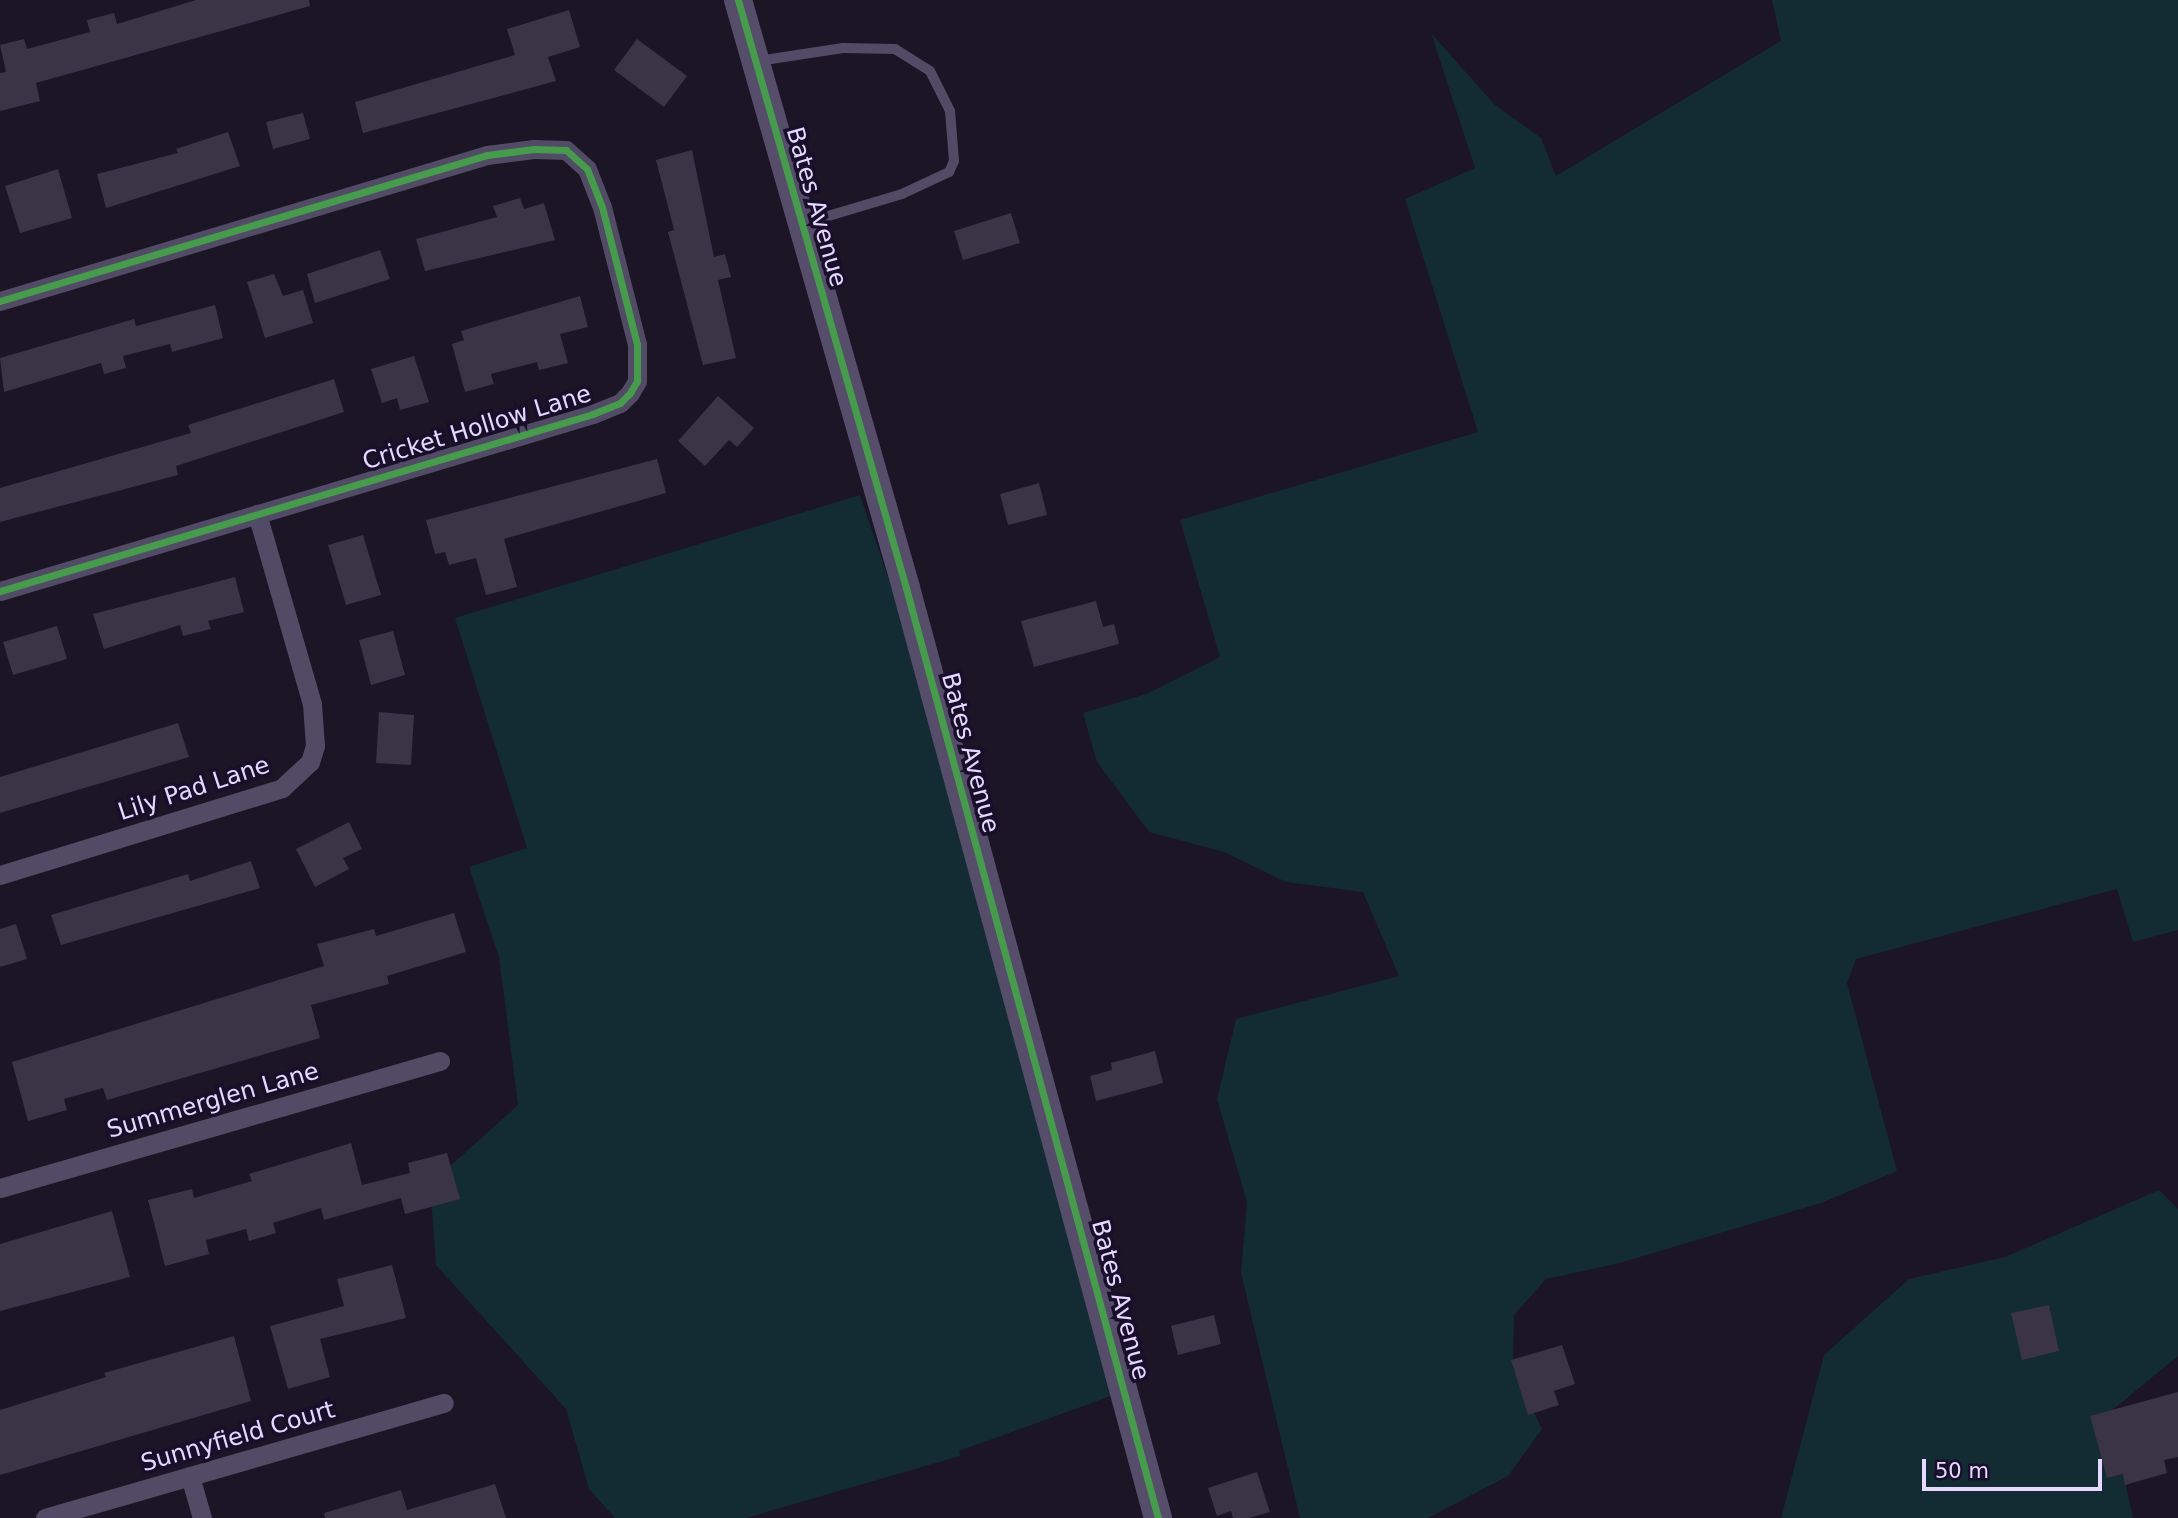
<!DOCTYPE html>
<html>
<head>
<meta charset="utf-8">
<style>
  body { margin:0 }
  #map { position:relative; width:2178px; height:1518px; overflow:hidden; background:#1b1525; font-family:"DejaVu Sans",sans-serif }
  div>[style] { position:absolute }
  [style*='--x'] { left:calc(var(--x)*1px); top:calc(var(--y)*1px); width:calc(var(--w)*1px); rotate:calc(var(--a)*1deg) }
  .green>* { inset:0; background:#132b33 }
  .building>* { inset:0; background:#3b3346 }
  .lane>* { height:10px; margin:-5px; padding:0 5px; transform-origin:5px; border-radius:5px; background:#514b65 }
  .street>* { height:19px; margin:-9.5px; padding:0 9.5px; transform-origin:9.5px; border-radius:9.5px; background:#514b65 }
  .secondary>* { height:28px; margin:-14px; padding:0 14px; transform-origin:14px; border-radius:14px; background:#564d6b }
  .cycleway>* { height:7px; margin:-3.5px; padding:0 3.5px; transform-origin:3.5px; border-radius:3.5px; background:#469c4c }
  span { translate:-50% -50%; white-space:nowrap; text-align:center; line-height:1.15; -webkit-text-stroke:7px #1a0f2b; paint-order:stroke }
  .street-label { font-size:24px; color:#e6d9ff }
  .scale { position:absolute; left:1922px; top:1459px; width:180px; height:32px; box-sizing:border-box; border:4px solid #e6d9ff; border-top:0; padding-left:9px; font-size:21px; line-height:24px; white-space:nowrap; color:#e6d9ff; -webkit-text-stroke:5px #1a0f2b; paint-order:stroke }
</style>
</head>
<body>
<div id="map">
  <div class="green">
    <i style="clip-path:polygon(1772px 0,2178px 0,2178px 930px,2133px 942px,2117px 889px,1856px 959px,1847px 983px,1897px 1171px,1821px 1203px,1616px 1264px,1546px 1279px,1514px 1315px,1513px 1368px,1542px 1429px,1508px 1476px,1428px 1518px,1300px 1518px,1241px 1273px,1247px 1202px,1217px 1099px,1236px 1019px,1399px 976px,1363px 892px,1286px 882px,1224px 852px,1149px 832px,1097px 762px,1083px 713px,1146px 694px,1220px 657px,1180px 520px,1478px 432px,1405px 199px,1475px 168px,1431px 33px,1494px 104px,1541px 138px,1556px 176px,1781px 41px)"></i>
    <i style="clip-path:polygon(860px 495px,893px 592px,1111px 1396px,959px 1451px,960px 1456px,746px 1518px,615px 1518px,589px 1489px,566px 1409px,436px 1265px,430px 1184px,518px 1105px,499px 957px,469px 867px,527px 848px,455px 618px)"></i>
    <i style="clip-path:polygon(2159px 1190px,2178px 1209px,2178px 1356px,2110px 1412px,2133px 1518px,1781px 1518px,1824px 1355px,1909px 1279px,2005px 1257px)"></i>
  </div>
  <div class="building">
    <i style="clip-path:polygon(196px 0,309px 0,310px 6px,36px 83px,40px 101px,0 111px,0 73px,6px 72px,0 45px,24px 39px,27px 49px,90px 32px,87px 20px,114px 13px,117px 24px)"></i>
    <i style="clip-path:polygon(569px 10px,580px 47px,548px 57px,556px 81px,363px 133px,355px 102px,515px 55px,507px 29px)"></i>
    <i style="clip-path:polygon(637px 39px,687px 76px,664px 107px,614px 70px)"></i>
    <i style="clip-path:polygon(303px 113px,310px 139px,273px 149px,266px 122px)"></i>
    <i style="clip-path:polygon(228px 132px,240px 166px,106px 208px,97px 174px,178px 153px,176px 149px)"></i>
    <i style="clip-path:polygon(692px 150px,714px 257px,725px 254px,731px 277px,718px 280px,736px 358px,703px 365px,668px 232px,674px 230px,656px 160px)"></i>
    <i style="clip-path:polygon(58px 169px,72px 218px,20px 233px,5px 186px)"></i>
    <i style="clip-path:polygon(520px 198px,524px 209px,544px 203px,555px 240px,425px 271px,416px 239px,497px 217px,493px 206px)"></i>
    <i style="clip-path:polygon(1011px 213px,1020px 243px,963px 260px,954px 231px)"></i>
    <i style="clip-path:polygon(380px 250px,390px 279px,315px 303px,307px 274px)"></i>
    <i style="clip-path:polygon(274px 274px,283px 296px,303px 290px,313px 323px,265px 338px,247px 282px)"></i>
    <i style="clip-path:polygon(580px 296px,588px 327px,560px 334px,568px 363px,539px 370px,537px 362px,491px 374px,494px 384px,465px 392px,452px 344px,464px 340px,461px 331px)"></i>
    <i style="clip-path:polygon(215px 305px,223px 338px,172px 352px,170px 344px,123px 356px,126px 368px,104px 374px,101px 363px,4px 392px,0 358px,134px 319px,136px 326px)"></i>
    <i style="clip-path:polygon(414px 356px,429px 402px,400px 410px,397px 398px,382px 403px,371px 369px)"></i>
    <i style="clip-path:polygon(334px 379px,344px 412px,176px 466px,178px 475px,0 522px,0 488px,191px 433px,188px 425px)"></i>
    <i style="clip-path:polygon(718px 396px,754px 428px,737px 447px,729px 440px,705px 466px,678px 441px)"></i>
    <i style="clip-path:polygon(657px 459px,666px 493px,504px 539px,517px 587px,486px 595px,476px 558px,449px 565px,445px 552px,435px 554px,426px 520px)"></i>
    <i style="clip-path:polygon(1039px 483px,1047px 515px,1008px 525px,1000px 494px)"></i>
    <i style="clip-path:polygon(363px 535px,381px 595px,346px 605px,328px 545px)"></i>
    <i style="clip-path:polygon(235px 577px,244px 612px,208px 621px,211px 629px,183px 636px,180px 625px,104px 649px,93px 614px)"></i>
    <i style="clip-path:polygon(1096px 601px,1103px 627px,1114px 624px,1119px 644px,1034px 667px,1021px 621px)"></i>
    <i style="clip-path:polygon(57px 626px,67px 659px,13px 675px,3px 642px)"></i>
    <i style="clip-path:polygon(393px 631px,405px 675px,371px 685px,359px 640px)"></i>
    <i style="clip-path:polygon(379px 712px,414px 715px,411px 765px,376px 763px)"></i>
    <i style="clip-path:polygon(178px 723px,189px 757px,0 813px,0 777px)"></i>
    <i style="clip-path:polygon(349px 822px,362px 849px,343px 858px,349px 869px,315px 887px,296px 849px)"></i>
    <i style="clip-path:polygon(251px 861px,260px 888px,61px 945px,51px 915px,188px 874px,190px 881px)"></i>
    <i style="clip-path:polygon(454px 913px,466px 952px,387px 976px,389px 984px,311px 1005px,320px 1038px,107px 1100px,103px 1088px,64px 1099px,67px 1110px,28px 1121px,12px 1062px,324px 966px,317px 944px,374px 929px,376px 936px)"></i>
    <i style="clip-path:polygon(16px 924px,27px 959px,0 967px,0 929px)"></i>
    <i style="clip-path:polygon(1155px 1051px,1163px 1083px,1096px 1101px,1090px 1076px,1112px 1070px,1111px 1063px)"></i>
    <i style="clip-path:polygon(351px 1143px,362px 1185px,410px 1173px,408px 1163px,447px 1153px,460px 1199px,405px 1214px,401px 1198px,324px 1220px,321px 1208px,273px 1223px,276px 1233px,249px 1241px,246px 1229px,206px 1240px,209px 1254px,165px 1266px,148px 1200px,192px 1189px,194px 1198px,252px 1181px,249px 1174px)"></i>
    <i style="clip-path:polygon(112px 1211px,130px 1277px,0 1311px,0 1244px)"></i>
    <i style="clip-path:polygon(392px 1265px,406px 1318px,320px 1339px,330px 1377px,288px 1389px,270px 1326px,344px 1306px,337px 1279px)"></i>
    <i style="clip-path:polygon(2049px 1305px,2059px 1351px,2022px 1360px,2011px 1313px)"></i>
    <i style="clip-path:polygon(1214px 1315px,1221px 1344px,1178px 1355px,1171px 1326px)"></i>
    <i style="clip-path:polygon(234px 1336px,251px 1401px,0 1475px,0 1410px,106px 1377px,104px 1373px)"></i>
    <i style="clip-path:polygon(1562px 1345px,1575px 1384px,1554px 1391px,1559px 1405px,1528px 1415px,1511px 1360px)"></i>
    <i style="clip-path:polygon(2178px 1392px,2178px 1457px,2164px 1460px,2167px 1473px,2125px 1485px,2123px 1474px,2107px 1478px,2090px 1416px)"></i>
    <i style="clip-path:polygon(1257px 1472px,1270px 1512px,1249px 1518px,1233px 1518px,1231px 1511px,1217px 1516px,1208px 1488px)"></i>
    <i style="clip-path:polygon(495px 1484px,506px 1518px,325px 1518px,324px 1513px,401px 1490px,407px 1510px)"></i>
  </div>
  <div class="lane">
    <i style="--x:758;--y:61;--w:86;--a:-8.7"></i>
    <i style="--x:843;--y:48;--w:52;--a:1.1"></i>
    <i style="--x:895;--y:49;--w:41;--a:32.2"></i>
    <i style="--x:930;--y:71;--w:45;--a:63.4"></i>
    <i style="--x:950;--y:111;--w:50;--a:85.4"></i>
    <i style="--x:954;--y:161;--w:12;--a:114"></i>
    <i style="--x:949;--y:172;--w:52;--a:154.9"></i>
    <i style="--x:902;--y:194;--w:101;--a:163.4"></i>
  </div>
  <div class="street">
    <i style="--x:0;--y:301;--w:508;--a:-16.69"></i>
    <i style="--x:487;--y:155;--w:47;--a:-7.3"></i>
    <i style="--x:534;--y:149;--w:32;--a:2"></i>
    <i style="--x:566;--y:150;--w:28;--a:42"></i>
    <i style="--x:587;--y:169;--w:41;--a:68.5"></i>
    <i style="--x:602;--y:207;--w:141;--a:75.7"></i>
    <i style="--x:637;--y:344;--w:37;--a:90"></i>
    <i style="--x:637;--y:381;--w:14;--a:120"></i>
    <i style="--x:630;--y:393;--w:14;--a:135"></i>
    <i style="--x:620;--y:403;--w:29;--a:158"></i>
    <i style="--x:593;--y:414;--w:619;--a:163.38"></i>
    <i style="--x:0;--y:875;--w:295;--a:-17.1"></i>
    <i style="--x:282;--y:788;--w:38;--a:-43"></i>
    <i style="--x:310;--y:762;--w:17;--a:-73"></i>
    <i style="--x:315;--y:746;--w:42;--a:-94.1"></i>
    <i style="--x:312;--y:704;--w:198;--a:-106.1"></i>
    <i style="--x:0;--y:1188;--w:458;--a:-16.1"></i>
    <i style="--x:190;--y:1476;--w:44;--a:74.1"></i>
    <i style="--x:45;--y:1518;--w:415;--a:-16.1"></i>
  </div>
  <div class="secondary">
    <i style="--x:738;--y:0;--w:612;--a:74.05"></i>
    <i style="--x:906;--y:588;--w:964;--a:74.84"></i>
  </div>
  <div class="cycleway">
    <i style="--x:738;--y:0;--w:612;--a:74.05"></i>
    <i style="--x:906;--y:588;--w:964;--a:74.84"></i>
    <i style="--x:0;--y:301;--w:508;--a:-16.69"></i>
    <i style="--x:487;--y:155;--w:47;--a:-7.3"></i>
    <i style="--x:534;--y:149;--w:32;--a:2"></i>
    <i style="--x:566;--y:150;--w:28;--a:42"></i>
    <i style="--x:587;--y:169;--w:41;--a:68.5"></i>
    <i style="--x:602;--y:207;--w:141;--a:75.7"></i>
    <i style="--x:637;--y:344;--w:37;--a:90"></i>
    <i style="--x:637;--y:381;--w:14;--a:120"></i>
    <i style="--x:630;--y:393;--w:14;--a:135"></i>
    <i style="--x:620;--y:403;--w:29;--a:158"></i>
    <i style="--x:593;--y:414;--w:619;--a:163.38"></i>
  </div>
  <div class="street-label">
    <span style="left:816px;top:207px;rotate:74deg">Bates Avenue</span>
    <span style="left:477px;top:428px;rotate:-17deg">Cricket Hollow Lane</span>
    <span style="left:970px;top:753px;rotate:75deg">Bates Avenue</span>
    <span style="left:194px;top:789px;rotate:-18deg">Lily Pad Lane</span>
    <span style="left:213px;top:1101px;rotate:-16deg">Summerglen Lane</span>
    <span style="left:1120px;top:1300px;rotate:75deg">Bates Avenue</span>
    <span style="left:238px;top:1437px;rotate:-16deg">Sunnyfield Court</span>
  </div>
  <div class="scale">50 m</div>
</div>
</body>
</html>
